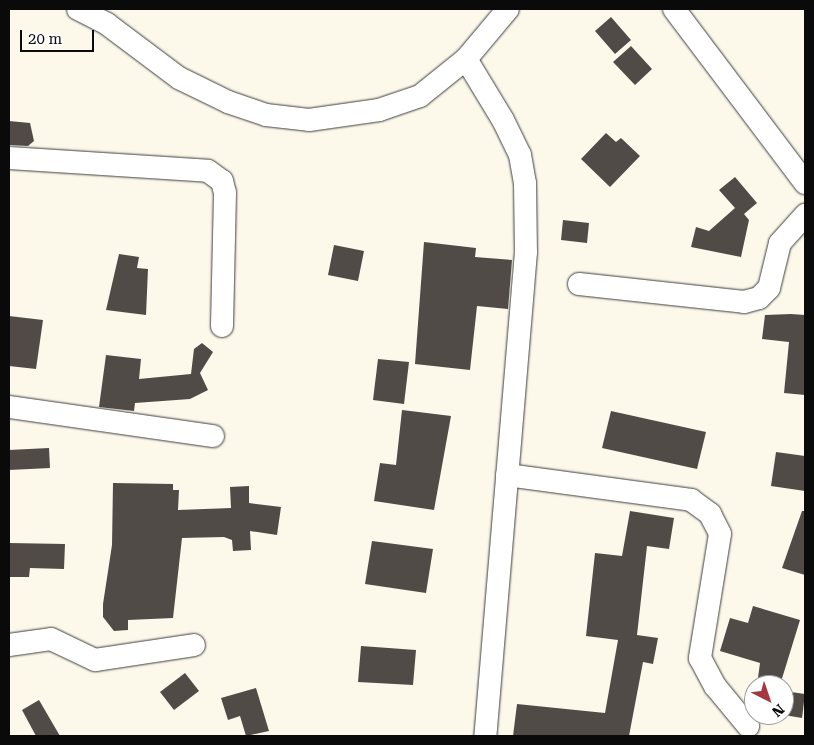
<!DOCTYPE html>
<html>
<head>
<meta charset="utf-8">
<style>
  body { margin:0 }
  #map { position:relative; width:814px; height:745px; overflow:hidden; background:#fcf8ea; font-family:"Roboto Serif",serif }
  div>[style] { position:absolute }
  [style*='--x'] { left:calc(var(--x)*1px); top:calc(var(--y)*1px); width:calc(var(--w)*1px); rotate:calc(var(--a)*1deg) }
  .building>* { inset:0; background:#514b48 }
  .roads { filter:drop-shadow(0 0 1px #3d3d3d) drop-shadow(0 0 1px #3d3d3d) }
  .street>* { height:22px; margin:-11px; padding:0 11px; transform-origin:11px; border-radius:11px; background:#fff }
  span { translate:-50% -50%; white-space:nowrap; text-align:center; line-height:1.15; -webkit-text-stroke:5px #fff; paint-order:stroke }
  .frame { position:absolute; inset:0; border:10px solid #0a0a0a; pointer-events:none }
  .north { position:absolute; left:744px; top:675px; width:50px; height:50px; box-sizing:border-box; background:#fff; border:1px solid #9d9d9d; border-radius:50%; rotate:139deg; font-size:14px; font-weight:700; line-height:20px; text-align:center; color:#0a0a0a }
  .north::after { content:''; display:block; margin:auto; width:18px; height:22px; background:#a63640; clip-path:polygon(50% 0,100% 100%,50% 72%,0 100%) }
  .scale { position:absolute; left:20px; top:30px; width:74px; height:22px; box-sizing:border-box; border:2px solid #0a0a0a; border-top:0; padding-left:6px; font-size:15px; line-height:18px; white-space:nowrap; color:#0a0a0a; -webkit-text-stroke:4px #fff; paint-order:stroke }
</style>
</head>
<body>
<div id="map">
  <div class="building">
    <i style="clip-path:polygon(611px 17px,631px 40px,615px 54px,595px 31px)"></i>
    <i style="clip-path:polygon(631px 46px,652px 69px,635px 85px,613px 62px)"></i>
    <i style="clip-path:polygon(9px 121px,30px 123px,34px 141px,28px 146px,9px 145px)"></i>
    <i style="clip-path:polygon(606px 133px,616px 142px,621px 138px,640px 156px,610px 187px,581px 159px)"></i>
    <i style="clip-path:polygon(735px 177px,757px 203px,744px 214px,749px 220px,741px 257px,691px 247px,696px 227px,709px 231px,735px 208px,719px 190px)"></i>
    <i style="clip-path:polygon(563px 220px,589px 223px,587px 243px,561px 240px)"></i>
    <i style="clip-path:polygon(424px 242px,476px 248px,475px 257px,512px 260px,508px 309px,477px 306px,470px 370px,415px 364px)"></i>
    <i style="clip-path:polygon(334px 245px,364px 251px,358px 281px,328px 275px)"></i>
    <i style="clip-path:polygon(119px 254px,139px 257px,137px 268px,148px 269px,146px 315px,106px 310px)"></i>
    <i style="clip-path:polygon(791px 314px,805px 315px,805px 395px,784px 393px,789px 342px,762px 339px,765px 315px)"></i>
    <i style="clip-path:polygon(9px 316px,43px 320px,36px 369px,9px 366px)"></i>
    <i style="clip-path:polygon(202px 343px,213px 352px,200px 373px,208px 390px,190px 399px,135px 403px,134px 411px,99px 407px,106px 355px,141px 359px,139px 379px,191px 374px,194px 349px)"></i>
    <i style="clip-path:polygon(378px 359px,409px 362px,404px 404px,373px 400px)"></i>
    <i style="clip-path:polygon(402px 410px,451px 416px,434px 510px,374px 501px,380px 463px,396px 465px)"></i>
    <i style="clip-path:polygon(611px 411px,706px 432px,697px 469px,602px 448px)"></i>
    <i style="clip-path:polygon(49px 448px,50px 468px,9px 470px,9px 450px)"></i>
    <i style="clip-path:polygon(776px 452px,805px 456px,805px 491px,771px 486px)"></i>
    <i style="clip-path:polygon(113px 483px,173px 484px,173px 490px,179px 490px,178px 510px,231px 508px,230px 487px,249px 486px,249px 503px,281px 507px,277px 535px,250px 531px,251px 550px,233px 551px,232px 540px,224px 537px,182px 538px,173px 618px,128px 620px,128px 630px,114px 631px,103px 617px,103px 604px,112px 545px)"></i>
    <i style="clip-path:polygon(630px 511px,674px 518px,669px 549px,647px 546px,637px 635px,658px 638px,653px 664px,643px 662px,629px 736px,513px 736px,517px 704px,605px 713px,618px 640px,586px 636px,595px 553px,622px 556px)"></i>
    <i style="clip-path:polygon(802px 511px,805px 511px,805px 575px,782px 568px)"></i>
    <i style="clip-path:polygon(372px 541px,433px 549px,426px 593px,365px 584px)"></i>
    <i style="clip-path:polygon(9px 543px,65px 544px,64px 569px,30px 568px,29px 577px,9px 577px)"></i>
    <i style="clip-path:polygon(753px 606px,800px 620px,780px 685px,757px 685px,760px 663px,720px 651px,730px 618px,748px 623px)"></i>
    <i style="clip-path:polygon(361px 646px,416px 650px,413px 685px,358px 682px)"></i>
    <i style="clip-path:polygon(185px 673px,199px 691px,174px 710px,160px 692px)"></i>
    <i style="clip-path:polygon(256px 688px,269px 731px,246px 736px,240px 716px,228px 720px,221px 698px)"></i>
    <i style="clip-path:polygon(784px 691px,805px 694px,802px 718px,784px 715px)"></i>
    <i style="clip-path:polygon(39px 700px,60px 736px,36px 736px,22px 710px)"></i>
  </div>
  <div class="roads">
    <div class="street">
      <i style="--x:78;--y:9;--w:33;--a:27"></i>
      <i style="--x:107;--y:24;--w:90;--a:36.9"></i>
      <i style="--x:179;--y:78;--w:55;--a:26.1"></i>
      <i style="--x:228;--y:102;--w:40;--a:18.9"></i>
      <i style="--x:266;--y:115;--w:43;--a:6.6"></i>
      <i style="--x:309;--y:120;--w:71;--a:-8.1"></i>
      <i style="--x:379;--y:110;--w:43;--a:-18.9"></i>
      <i style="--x:420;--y:96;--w:59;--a:-38.8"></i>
      <i style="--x:466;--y:59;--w:65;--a:-50"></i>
      <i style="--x:674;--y:9;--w:218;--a:53"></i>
      <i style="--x:466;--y:59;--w:71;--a:58.8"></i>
      <i style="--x:503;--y:120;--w:39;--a:64"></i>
      <i style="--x:520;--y:155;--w:28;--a:80"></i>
      <i style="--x:525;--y:183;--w:69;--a:89.2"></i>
      <i style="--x:526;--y:252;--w:486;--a:94.8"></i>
      <i style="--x:9;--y:158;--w:199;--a:3.7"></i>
      <i style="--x:208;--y:171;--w:17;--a:36"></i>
      <i style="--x:222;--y:181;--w:12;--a:76"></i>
      <i style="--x:225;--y:193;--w:133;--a:91.3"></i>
      <i style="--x:579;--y:284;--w:166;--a:6.2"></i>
      <i style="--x:744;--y:302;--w:16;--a:-15"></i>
      <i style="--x:759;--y:298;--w:14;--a:-45"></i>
      <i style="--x:769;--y:288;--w:46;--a:-76.3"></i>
      <i style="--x:780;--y:243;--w:38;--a:-48"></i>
      <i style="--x:9;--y:407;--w:206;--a:8.1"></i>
      <i style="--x:507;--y:475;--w:186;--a:7.7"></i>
      <i style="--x:691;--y:500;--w:24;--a:36"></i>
      <i style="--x:710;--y:514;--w:22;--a:63"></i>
      <i style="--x:720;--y:534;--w:126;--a:99.2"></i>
      <i style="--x:700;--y:658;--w:32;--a:62"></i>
      <i style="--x:715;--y:686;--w:52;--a:50.5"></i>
      <i style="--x:9;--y:645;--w:42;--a:-8.1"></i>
      <i style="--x:51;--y:639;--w:49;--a:25.5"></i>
      <i style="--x:95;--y:660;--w:100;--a:-8.6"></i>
    </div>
  </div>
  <div class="frame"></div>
  <div class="north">N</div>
  <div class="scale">20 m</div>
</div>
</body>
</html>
